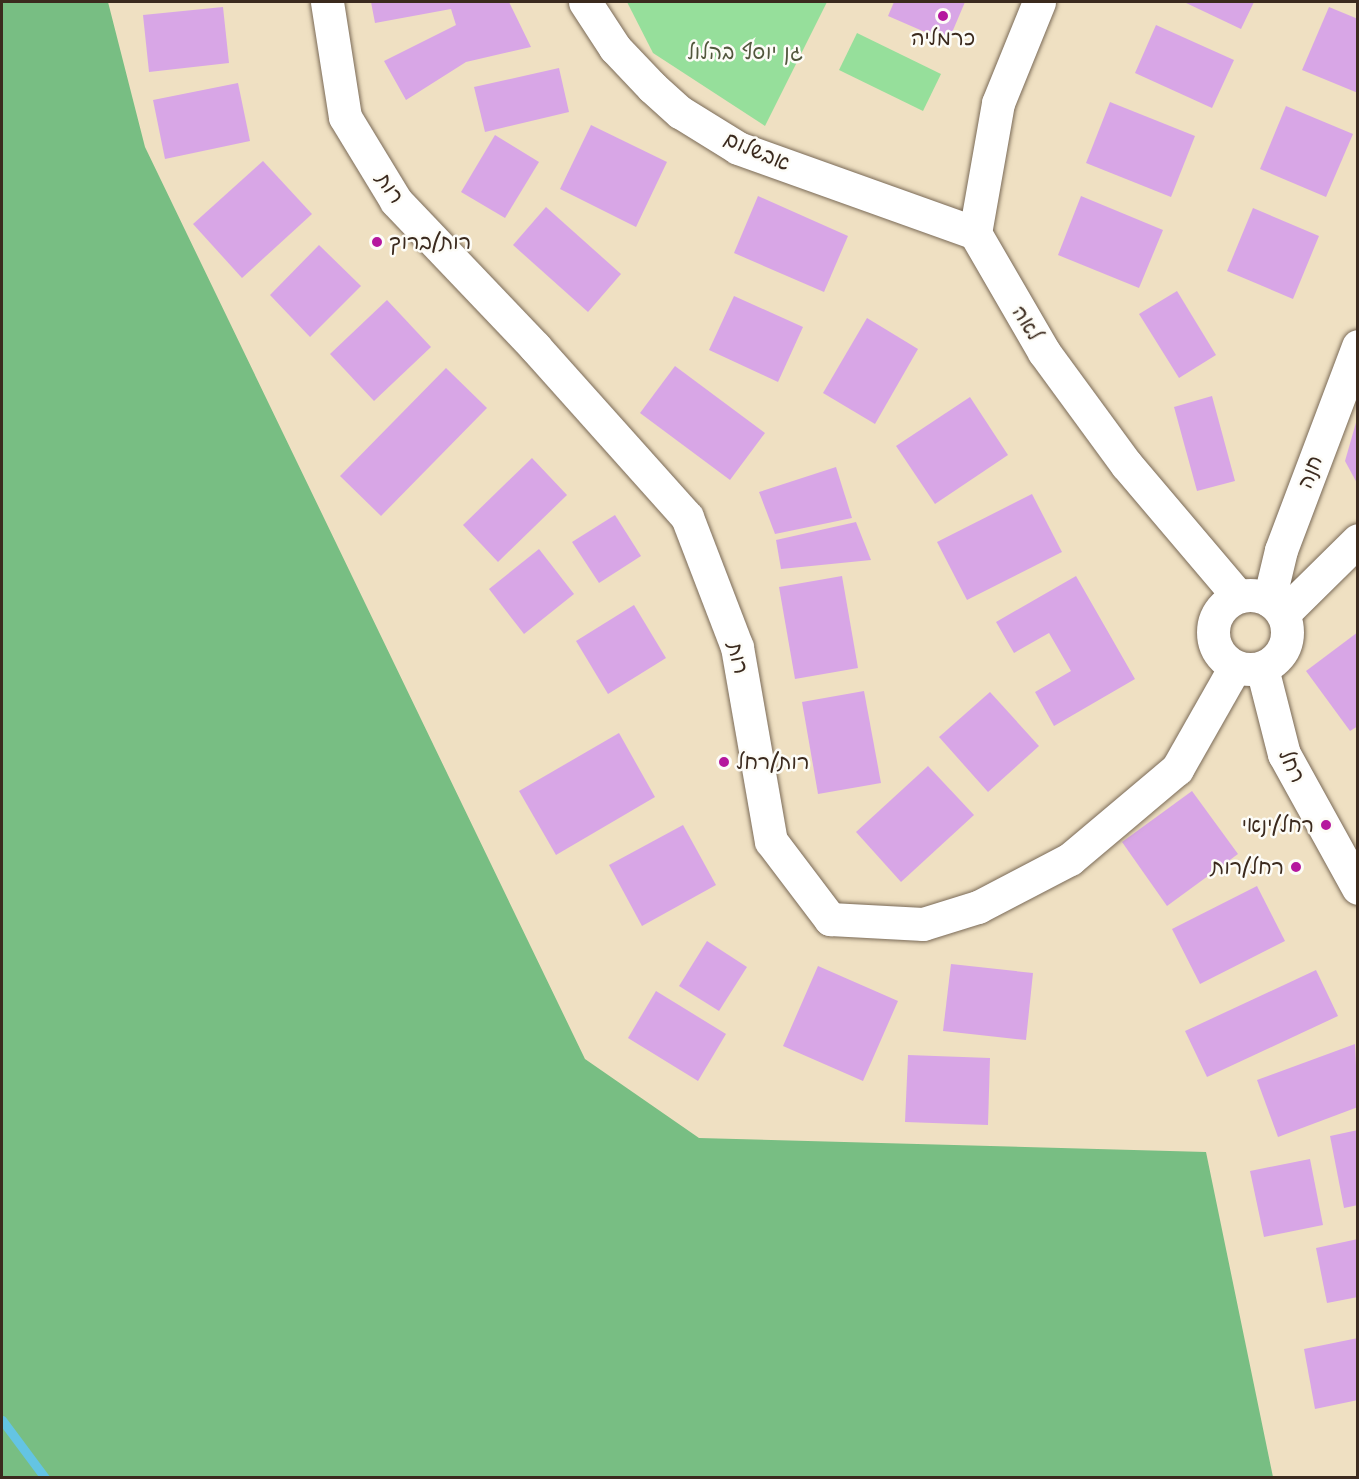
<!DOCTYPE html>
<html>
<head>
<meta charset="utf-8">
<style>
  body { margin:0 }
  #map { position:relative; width:1359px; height:1479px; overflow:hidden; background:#efe0c2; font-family:"Shantell Sans","Playpen Sans Hebrew",sans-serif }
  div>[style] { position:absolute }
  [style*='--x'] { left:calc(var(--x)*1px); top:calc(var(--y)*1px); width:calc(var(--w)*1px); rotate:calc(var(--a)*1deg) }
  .green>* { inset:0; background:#96df9b }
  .forest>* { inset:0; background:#78be83 }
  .stream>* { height:9px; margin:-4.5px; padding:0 4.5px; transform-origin:4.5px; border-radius:4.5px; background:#64c4e3 }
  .building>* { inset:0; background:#d8a6e6 }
  .roads { filter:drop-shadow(0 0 2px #7a6a57) drop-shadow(0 0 2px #7a6a57) }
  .minor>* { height:33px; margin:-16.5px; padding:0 16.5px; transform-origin:16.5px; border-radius:16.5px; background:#fff }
  .minor>.ring { margin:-16.5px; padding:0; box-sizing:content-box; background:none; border:33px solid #fff; border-radius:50% }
  .dots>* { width:16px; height:16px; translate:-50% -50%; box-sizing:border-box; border:3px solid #fdfcf7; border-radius:50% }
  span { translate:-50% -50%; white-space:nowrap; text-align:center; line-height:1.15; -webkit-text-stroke:5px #fdfcf7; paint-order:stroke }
  .poi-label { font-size:21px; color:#3b2a1e }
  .left { translate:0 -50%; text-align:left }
  .right { translate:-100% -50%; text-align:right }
  .park-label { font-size:21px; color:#52573d }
  .street-label { font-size:21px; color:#3b2a1e }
  .frame { position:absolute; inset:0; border:3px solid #3b2a1e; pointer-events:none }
</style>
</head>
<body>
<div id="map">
  <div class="green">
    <i style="clip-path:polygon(627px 2px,827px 2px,765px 126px,653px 53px)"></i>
    <i style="clip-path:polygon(857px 33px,941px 74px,923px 111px,839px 70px)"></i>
  </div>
  <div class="forest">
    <i style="clip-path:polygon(2px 2px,108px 2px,145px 147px,585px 1059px,699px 1138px,1206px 1152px,1273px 1477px,2px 1477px)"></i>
  </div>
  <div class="stream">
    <i style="--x:2;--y:1420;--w:72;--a:53.4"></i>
  </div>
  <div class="building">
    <i style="clip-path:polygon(371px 2px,509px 2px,531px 47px,466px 62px,406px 100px,384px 61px,456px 25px,451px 9px,375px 23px)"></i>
    <i style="clip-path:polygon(894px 2px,965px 2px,948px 42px,888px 16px)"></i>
    <i style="clip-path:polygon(1184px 2px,1254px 2px,1241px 29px)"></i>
    <i style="clip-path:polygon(223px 7px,229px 63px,149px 72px,143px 15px)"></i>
    <i style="clip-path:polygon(1329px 7px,1358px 19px,1358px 93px,1302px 70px)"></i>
    <i style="clip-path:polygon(1156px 25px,1234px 60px,1212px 108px,1135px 73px)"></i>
    <i style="clip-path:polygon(559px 68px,569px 112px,485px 132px,474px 87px)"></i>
    <i style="clip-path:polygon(238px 83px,250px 141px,165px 159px,153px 100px)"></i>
    <i style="clip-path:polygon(1110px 102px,1195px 136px,1171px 197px,1086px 163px)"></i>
    <i style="clip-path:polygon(1286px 106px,1353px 134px,1326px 197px,1260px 169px)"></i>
    <i style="clip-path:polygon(591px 125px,667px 162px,636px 227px,560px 189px)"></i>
    <i style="clip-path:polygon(495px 135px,539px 162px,505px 218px,461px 192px)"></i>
    <i style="clip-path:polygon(263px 161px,312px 214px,242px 278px,193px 224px)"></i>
    <i style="clip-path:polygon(758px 196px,848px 236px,824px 292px,734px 253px)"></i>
    <i style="clip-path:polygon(1081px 196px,1163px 230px,1139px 288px,1058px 255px)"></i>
    <i style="clip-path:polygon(546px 207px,621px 274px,588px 312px,513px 245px)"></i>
    <i style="clip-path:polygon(1253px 208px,1319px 236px,1293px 299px,1227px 271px)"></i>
    <i style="clip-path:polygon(319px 245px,361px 286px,310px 337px,270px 295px)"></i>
    <i style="clip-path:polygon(1177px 291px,1216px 355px,1179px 378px,1139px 314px)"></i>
    <i style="clip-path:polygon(734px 296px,803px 327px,778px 382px,709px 350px)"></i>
    <i style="clip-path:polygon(387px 300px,431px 347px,374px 401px,330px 354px)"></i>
    <i style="clip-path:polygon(867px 318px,918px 349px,875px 424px,823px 393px)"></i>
    <i style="clip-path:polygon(675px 366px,765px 433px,730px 480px,640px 413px)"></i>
    <i style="clip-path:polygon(446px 368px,487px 408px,381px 516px,340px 476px)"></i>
    <i style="clip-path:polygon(1212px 396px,1235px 481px,1197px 491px,1174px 407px)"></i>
    <i style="clip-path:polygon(970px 397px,1008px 455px,935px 504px,896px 446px)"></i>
    <i style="clip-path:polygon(1357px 419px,1358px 419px,1358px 485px,1345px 461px)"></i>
    <i style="clip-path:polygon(532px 458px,567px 495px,498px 562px,463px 525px)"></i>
    <i style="clip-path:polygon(836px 467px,852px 518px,775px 534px,759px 492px)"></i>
    <i style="clip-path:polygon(1032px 494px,1062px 552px,967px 600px,937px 542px)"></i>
    <i style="clip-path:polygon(615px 515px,641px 556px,599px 583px,572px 542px)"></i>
    <i style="clip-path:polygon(856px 522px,871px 560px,781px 569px,776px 540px)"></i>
    <i style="clip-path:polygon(539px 549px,574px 594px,524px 634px,489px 589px)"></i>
    <i style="clip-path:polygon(842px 576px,858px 668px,795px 679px,779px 587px)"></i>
    <i style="clip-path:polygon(1076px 576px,1135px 679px,1054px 726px,1035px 692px,1071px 671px,1049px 633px,1014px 653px,996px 622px)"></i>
    <i style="clip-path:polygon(634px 605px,666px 658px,608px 694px,576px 641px)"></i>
    <i style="clip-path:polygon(1358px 632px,1358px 726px,1350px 731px,1306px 671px)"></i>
    <i style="clip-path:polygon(864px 691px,881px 783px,818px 794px,802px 702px)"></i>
    <i style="clip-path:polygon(990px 692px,1039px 746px,988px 792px,939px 737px)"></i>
    <i style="clip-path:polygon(619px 733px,655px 797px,556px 855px,519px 791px)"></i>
    <i style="clip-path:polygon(928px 766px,974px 815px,901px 882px,856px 832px)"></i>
    <i style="clip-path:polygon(1192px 791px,1238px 854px,1167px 906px,1122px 842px)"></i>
    <i style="clip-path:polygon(683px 825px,716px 885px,642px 926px,609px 865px)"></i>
    <i style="clip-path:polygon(1257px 886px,1285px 941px,1200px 984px,1172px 929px)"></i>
    <i style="clip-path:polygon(707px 941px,747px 967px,719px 1011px,679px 986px)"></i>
    <i style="clip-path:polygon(951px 964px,1033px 973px,1026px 1040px,943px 1031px)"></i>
    <i style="clip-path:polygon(818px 966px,898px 1001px,863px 1081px,783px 1046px)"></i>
    <i style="clip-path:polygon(1316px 970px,1338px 1016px,1207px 1077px,1185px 1031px)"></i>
    <i style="clip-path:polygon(656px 991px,726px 1034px,698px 1081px,628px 1038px)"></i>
    <i style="clip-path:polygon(1355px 1044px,1358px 1107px,1278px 1137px,1257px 1080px)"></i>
    <i style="clip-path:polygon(908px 1055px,990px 1058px,988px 1125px,905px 1122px)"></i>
    <i style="clip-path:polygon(1358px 1130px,1358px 1205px,1344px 1208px,1330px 1136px)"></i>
    <i style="clip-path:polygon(1310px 1159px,1323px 1225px,1264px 1237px,1250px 1171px)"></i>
    <i style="clip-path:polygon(1358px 1239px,1358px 1297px,1327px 1303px,1316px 1248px)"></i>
    <i style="clip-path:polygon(1358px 1338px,1358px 1400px,1315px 1409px,1304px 1349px)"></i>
  </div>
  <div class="roads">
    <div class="minor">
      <i style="--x:327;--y:2;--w:116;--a:81.1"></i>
      <i style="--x:345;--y:117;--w:98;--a:58.7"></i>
      <i style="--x:396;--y:201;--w:202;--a:46.4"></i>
      <i style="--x:535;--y:347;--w:228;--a:48.2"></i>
      <i style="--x:687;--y:517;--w:139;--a:69"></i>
      <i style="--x:737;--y:647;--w:197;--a:80.1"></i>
      <i style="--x:771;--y:841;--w:98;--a:52.9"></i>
      <i style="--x:830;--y:919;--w:93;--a:3.1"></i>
      <i style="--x:923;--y:924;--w:58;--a:-17.2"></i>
      <i style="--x:978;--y:907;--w:104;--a:-27.6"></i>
      <i style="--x:1070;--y:859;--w:140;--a:-40.1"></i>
      <i style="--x:1177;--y:769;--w:117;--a:-60.4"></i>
      <i style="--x:585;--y:2;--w:55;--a:56.9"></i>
      <i style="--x:615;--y:48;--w:54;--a:46.5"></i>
      <i style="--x:652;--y:87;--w:38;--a:42"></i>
      <i style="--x:680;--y:112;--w:68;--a:31.8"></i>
      <i style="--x:738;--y:148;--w:252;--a:19.7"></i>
      <i style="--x:1039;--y:2;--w:109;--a:112.1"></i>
      <i style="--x:998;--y:103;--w:132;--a:100"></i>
      <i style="--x:975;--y:233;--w:138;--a:59.9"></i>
      <i style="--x:1044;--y:352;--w:139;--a:53.8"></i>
      <i style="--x:1126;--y:464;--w:173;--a:49.7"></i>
      <i class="ring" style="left:1213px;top:595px;width:41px;height:41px"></i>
      <i style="--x:1269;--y:600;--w:51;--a:-76.5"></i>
      <i style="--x:1281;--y:550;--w:218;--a:-69.3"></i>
      <i style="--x:1283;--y:614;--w:105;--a:-44.6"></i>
      <i style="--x:1262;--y:668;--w:89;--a:75.7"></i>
      <i style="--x:1284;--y:754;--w:153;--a:61.1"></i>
    </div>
  </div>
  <div class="dots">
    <i style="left:943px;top:16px;background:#b5179e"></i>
    <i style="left:377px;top:242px;background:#b5179e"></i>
    <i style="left:724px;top:762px;background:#b5179e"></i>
    <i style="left:1326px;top:825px;background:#b5179e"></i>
    <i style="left:1296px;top:867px;background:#b5179e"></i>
  </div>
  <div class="poi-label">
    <span style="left:943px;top:38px">כרמליה</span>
    <span class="left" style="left:389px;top:242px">רות/ברוך</span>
    <span class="left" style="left:736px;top:762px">רות/רחל</span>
    <span class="right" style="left:1314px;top:825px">רחל/ינאי</span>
    <span class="right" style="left:1284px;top:867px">רחל/רות</span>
  </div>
  <div class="park-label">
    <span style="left:745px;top:52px">גן יוסף בהלול</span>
  </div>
  <div class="street-label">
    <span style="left:757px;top:151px;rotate:23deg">אבשלום</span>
    <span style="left:390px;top:188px;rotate:56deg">רות</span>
    <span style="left:1027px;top:323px;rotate:58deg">לאה</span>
    <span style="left:1310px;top:472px;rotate:-69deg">חנה</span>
    <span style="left:738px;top:658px;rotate:76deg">רות</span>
    <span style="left:1292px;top:766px;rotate:65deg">רחל</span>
  </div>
  <div class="frame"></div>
</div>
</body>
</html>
